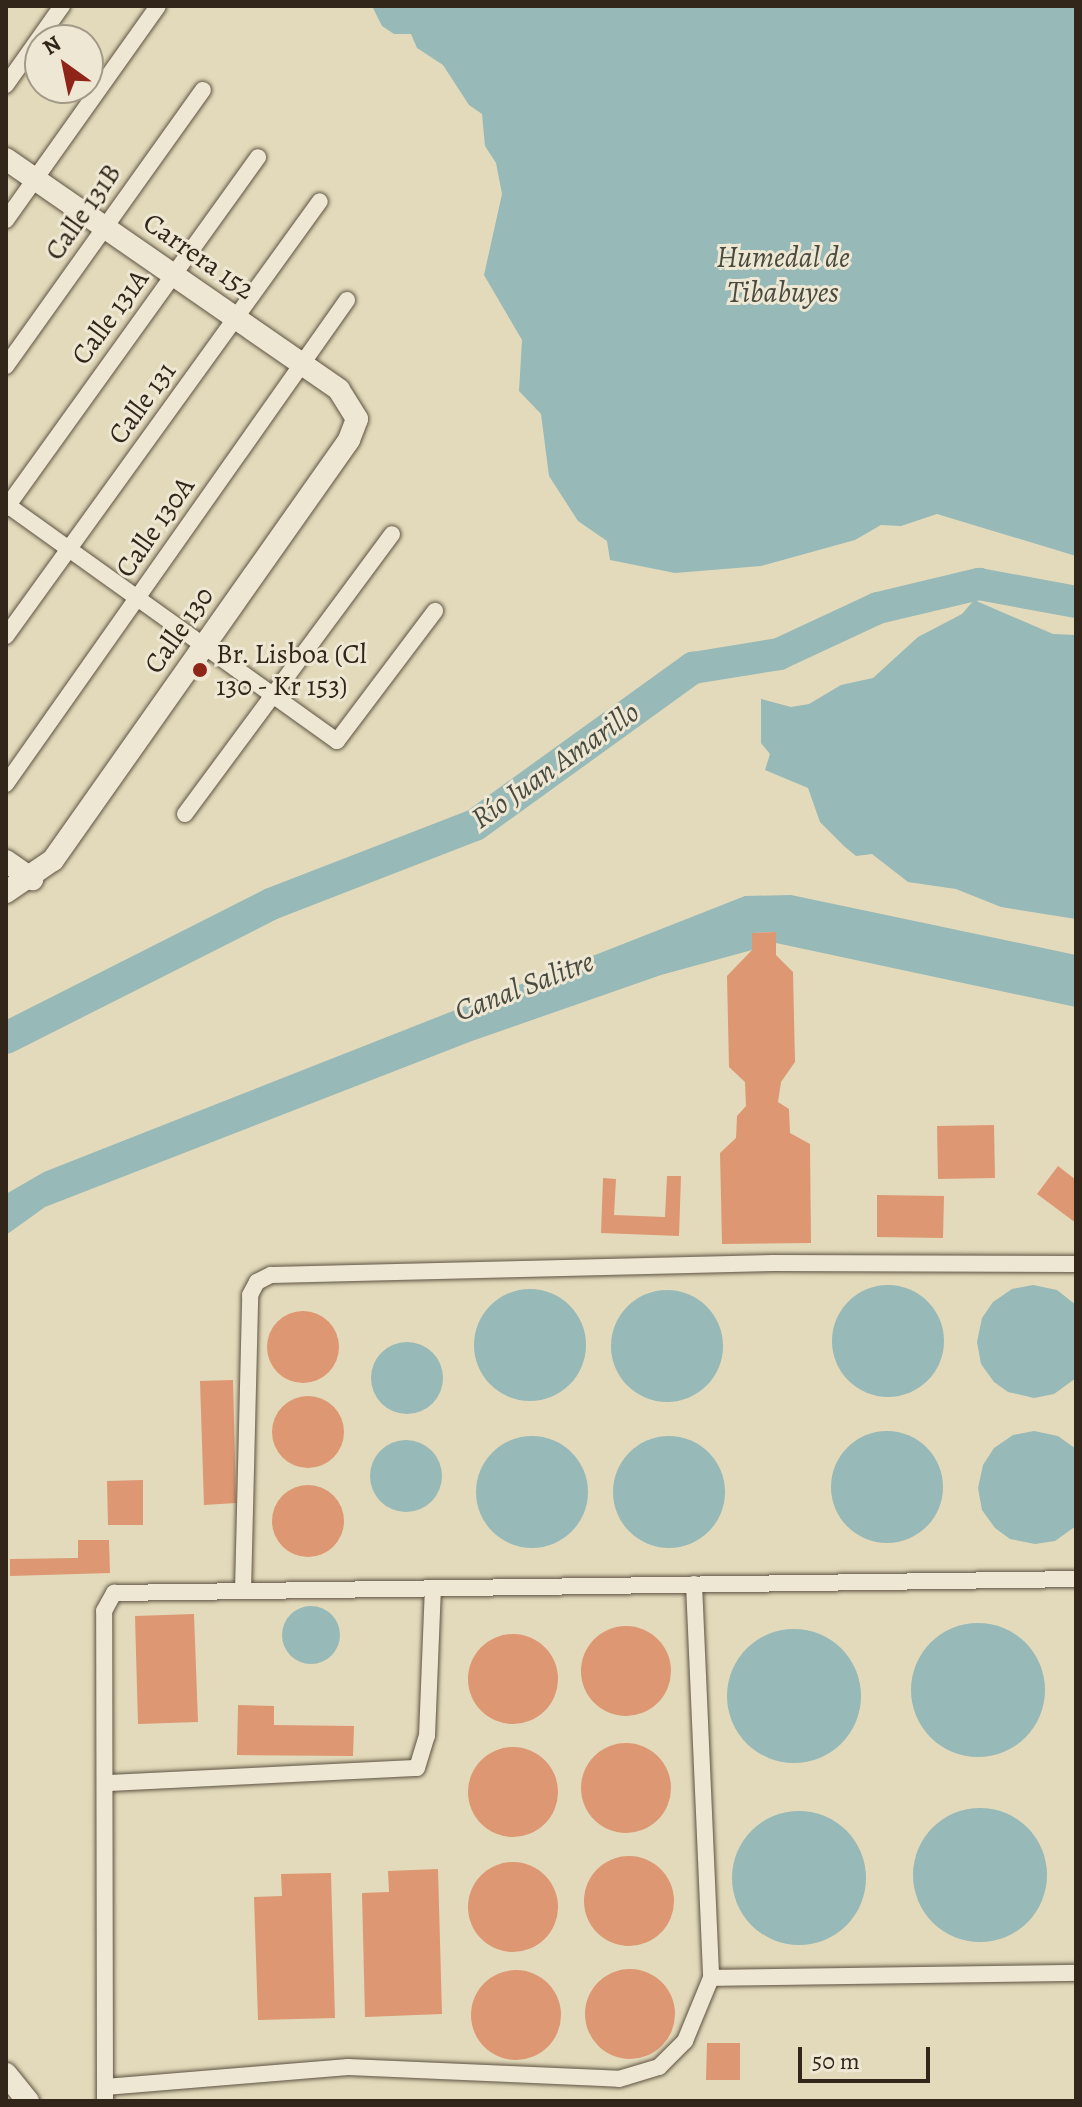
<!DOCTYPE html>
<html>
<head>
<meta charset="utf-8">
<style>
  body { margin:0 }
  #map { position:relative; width:1082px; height:2107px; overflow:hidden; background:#e3dabb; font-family:Alegreya,serif }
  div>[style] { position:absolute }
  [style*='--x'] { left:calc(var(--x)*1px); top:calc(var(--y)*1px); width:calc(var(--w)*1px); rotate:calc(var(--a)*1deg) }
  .water>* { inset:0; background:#97b9b7 }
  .round { border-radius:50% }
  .river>* { height:32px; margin:-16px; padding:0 16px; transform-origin:16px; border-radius:16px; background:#97b9b7 }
  .building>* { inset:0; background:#dd9772 }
  .roads { filter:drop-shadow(0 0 2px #5e5342) drop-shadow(0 0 2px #5e5342) }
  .street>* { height:16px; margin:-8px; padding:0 8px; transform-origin:8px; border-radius:8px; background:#ede7d3 }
  .secondary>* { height:22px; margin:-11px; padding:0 11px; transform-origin:11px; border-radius:11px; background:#ede7d3 }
  .dots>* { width:22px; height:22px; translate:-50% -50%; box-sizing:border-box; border:4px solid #ede7d3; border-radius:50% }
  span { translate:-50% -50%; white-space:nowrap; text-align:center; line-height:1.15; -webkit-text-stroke:6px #ede7d3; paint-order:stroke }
  .street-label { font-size:28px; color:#312619 }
  .poi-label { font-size:28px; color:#312619 }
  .left { translate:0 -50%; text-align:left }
  .water-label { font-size:30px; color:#4a4b40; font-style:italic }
  .frame { position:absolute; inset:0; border:8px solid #312619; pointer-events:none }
  .north { position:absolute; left:24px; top:24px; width:80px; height:80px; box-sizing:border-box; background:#ede7d3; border:2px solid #a29a89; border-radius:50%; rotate:327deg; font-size:22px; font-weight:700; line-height:32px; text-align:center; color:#312619 }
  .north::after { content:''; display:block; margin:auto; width:28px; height:36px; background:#8f2418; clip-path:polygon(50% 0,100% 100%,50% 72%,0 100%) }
  .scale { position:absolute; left:798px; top:2047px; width:132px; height:36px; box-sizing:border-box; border:4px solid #312619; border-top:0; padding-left:10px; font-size:24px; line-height:28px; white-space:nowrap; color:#312619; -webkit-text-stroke:6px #ede7d3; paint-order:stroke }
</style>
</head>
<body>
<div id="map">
  <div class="water">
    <i style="clip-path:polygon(372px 6px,1076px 6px,1076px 556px,937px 514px,901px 526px,881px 525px,855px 540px,761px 566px,675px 573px,610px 560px,607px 541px,578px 521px,549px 476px,541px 414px,519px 391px,522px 340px,484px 275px,502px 194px,496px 163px,485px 146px,482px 114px,469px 105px,443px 65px,417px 48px,411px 34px,394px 34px,382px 26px)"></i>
    <i style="clip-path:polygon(974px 600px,1053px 634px,1076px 635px,1076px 919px,1001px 907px,956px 889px,908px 882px,872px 854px,856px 856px,844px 846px,820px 822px,808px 788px,765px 770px,770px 754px,761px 743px,761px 699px,791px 707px,809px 704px,841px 685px,873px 678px,918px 637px,962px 614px)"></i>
    <i style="clip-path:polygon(791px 895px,1076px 955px,1076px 1007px,776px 943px,775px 932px,753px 933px,752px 950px,661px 975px,472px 1041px,45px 1207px,6px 1235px,6px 1194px,44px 1172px,745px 896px)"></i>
    <i class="round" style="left:832px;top:1285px;width:112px;height:112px"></i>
    <i style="clip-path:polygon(1033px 1285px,1057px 1290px,1076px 1305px,1076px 1378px,1054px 1394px,1034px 1398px,1008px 1392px,994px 1382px,981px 1364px,977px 1342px,982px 1318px,993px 1302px,1012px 1289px)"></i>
    <i class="round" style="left:474px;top:1289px;width:112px;height:112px"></i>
    <i class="round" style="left:611px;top:1290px;width:112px;height:112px"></i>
    <i class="round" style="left:371px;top:1342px;width:72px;height:72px"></i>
    <i style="clip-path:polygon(1034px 1431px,1058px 1436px,1076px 1449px,1076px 1526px,1055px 1541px,1035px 1544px,1010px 1539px,995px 1528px,982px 1510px,978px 1488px,983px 1465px,994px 1448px,1013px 1435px)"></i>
    <i class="round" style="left:831px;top:1431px;width:112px;height:112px"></i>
    <i class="round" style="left:476px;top:1436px;width:112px;height:112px"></i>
    <i class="round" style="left:613px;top:1436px;width:112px;height:112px"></i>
    <i class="round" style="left:370px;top:1440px;width:72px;height:72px"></i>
    <i class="round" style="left:282px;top:1606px;width:58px;height:58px"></i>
    <i class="round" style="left:911px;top:1623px;width:134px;height:134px"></i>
    <i class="round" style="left:727px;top:1629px;width:134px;height:134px"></i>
    <i class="round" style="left:913px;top:1808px;width:134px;height:134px"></i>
    <i class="round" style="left:732px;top:1811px;width:134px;height:134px"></i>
  </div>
  <div class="river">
    <i style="--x:6;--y:1038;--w:297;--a:-26.8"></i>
    <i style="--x:271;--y:904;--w:219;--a:-21.2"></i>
    <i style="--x:475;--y:825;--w:269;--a:-35.8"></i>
    <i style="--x:693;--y:668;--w:87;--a:-9.2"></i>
    <i style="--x:779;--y:654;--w:109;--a:-24.9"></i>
    <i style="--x:878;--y:608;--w:104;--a:-13.4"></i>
    <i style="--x:979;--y:584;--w:99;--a:10.5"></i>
  </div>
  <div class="building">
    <i style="clip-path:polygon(776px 932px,776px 955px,793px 972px,795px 1062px,781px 1082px,778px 1102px,789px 1109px,790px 1133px,810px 1144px,811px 1243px,722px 1244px,720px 1153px,736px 1138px,737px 1116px,746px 1106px,745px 1082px,729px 1067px,727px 976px,752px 950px,752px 933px)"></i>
    <i style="clip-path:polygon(994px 1125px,995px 1178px,938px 1179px,937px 1126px)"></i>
    <i style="clip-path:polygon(1058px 1166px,1076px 1180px,1076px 1223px,1037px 1194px)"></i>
    <i style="clip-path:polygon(667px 1176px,681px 1176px,679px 1236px,601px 1233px,603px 1178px,616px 1179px,614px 1215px,665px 1217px)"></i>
    <i style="clip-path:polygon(877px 1195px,944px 1196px,943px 1238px,877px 1237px)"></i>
    <i class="round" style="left:267px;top:1311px;width:72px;height:72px"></i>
    <i style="clip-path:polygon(233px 1380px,236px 1503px,204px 1505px,200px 1381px)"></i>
    <i class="round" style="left:272px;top:1396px;width:72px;height:72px"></i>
    <i style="clip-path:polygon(143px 1480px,143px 1525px,108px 1525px,107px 1481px)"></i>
    <i class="round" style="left:272px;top:1485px;width:72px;height:72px"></i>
    <i style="clip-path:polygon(78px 1540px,109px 1540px,110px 1573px,10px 1576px,10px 1559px,78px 1558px)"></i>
    <i style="clip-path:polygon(194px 1614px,198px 1722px,138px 1724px,135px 1616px)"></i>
    <i class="round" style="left:581px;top:1626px;width:90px;height:90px"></i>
    <i class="round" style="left:468px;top:1634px;width:90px;height:90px"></i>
    <i style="clip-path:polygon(238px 1705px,274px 1706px,274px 1725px,354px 1726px,353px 1756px,237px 1755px)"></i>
    <i class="round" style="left:581px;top:1743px;width:90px;height:90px"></i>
    <i class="round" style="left:468px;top:1747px;width:90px;height:90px"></i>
    <i class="round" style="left:584px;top:1856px;width:90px;height:90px"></i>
    <i class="round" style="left:468px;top:1862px;width:90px;height:90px"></i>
    <i style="clip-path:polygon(438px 1869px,442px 2014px,365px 2017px,362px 1893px,389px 1892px,388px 1871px)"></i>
    <i style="clip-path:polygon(331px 1873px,335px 2018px,258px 2020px,254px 1897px,282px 1896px,281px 1874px)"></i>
    <i class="round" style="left:585px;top:1969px;width:90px;height:90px"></i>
    <i class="round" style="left:471px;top:1970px;width:90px;height:90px"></i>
    <i style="clip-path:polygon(707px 2043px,740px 2043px,740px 2080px,706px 2080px)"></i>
  </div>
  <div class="roads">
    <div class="street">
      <i style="--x:6;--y:85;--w:97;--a:-54.7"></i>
      <i style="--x:6;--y:220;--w:262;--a:-54.6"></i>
      <i style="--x:6;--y:366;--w:339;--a:-54.5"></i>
      <i style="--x:6;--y:504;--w:407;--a:35.6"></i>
      <i style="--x:337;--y:741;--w:163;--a:-53"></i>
      <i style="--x:6;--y:508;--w:432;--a:-54.3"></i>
      <i style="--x:6;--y:636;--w:536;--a:-54.18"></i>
      <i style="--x:6;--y:784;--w:592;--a:-54.83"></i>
      <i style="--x:185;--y:814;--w:348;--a:-53.5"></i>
      <i style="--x:694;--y:1584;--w:394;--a:87.5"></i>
      <i style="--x:711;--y:1978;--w:365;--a:-0.8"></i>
      <i style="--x:243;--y:1591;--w:296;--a:-88.6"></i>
      <i style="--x:250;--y:1295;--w:15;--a:-62"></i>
      <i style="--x:257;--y:1282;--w:16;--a:-27"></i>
      <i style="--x:271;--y:1275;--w:502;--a:-1.37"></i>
      <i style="--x:773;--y:1263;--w:303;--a:0.2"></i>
      <i style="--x:107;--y:1783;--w:310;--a:-2.8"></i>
      <i style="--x:417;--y:1768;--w:34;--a:-73"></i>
      <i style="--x:427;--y:1736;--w:148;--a:-87.7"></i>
      <i style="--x:105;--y:2087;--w:244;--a:-4.7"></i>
      <i style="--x:348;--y:2067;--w:271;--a:2.5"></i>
      <i style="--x:619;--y:2079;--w:42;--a:-16.7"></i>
      <i style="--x:659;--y:2067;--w:37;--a:-45"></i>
      <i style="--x:685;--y:2041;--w:68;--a:-67.6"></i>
      <i style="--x:105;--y:2101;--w:490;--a:-90.1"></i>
      <i style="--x:104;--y:1611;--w:21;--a:-61"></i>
      <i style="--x:114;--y:1593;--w:962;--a:-0.83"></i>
    </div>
    <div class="secondary">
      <i style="--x:6;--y:159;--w:405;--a:34.7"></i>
      <i style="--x:339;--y:390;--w:34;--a:58"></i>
      <i style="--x:357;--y:419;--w:22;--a:111"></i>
      <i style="--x:349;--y:440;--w:514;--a:125.17"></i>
      <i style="--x:53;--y:860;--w:57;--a:145.8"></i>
      <i style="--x:6;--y:861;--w:32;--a:35"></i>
      <i style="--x:6;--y:2074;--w:35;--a:51"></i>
    </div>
  </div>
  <div class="dots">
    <i style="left:200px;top:670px;background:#8f2418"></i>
  </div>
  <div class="street-label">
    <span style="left:83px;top:212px;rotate:-55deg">Calle 131B</span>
    <span style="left:199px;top:256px;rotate:35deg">Carrera 152</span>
    <span style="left:110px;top:317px;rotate:-54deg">Calle 131A</span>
    <span style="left:142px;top:403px;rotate:-54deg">Calle 131</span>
    <span style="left:155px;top:527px;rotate:-55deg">Calle 130A</span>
    <span style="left:179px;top:630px;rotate:-55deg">Calle 130</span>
  </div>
  <div class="poi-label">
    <span class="left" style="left:216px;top:670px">Br. Lisboa (Cl<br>130 - Kr 153)</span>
  </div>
  <div class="water-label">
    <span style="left:783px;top:274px">Humedal de<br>Tibabuyes</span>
    <span style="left:555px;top:765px;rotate:-35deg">Río Juan Amarillo</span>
    <span style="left:524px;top:986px;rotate:-21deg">Canal Salitre</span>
  </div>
  <div class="frame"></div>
  <div class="north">N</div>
  <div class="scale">50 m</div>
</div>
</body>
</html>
